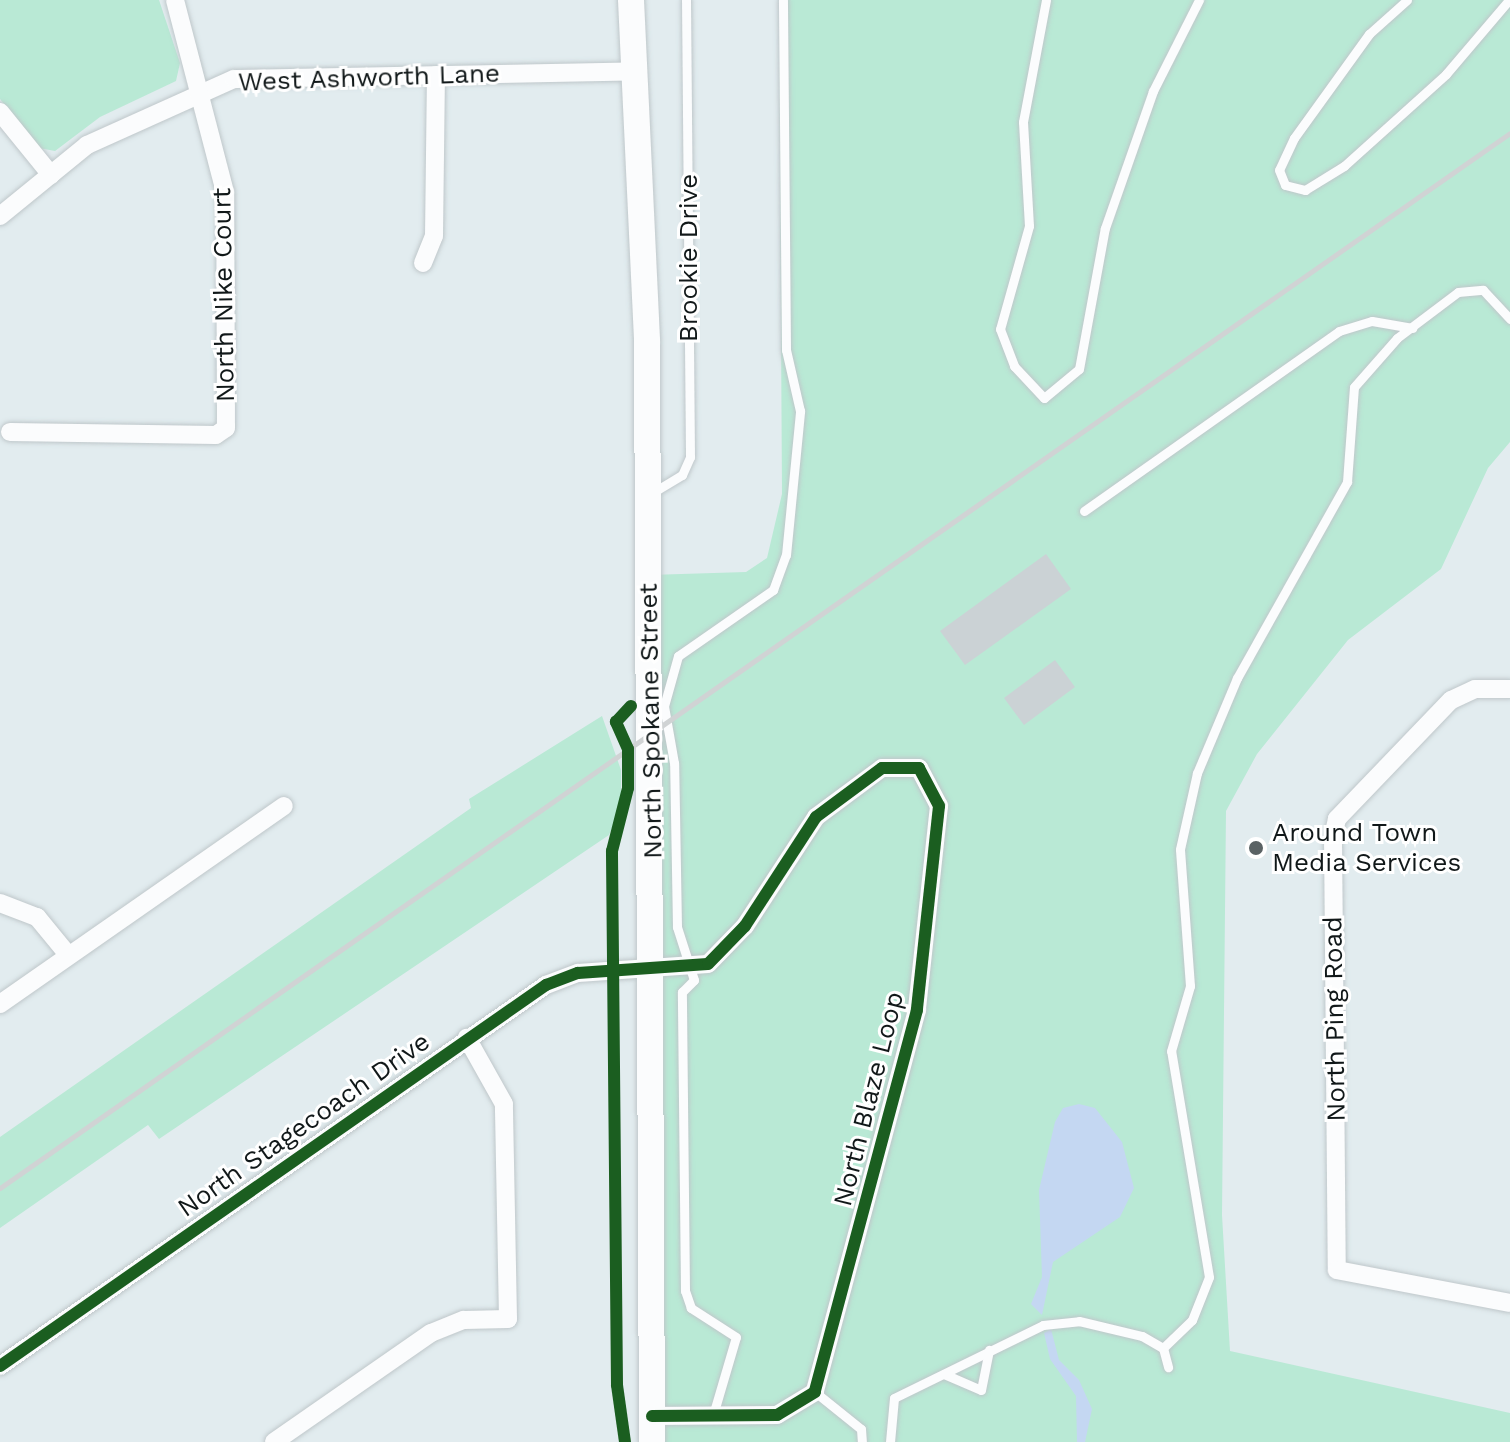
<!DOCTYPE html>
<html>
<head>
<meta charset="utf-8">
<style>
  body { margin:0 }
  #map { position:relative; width:1510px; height:1442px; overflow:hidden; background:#e2ecef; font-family:"Work Sans",sans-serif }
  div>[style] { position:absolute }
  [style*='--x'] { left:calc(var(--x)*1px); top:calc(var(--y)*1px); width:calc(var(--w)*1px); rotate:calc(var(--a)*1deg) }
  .green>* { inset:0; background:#b9e9d5 }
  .water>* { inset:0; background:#c4d7f2 }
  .building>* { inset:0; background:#cbd2d5 }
  .roads { filter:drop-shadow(0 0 2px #bfc7ca) drop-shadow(0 0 2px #bfc7ca) }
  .lane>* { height:9px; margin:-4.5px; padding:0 4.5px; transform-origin:4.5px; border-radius:4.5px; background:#fbfcfd }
  .street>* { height:18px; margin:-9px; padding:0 9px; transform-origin:9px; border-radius:9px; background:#fbfcfd }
  .secondary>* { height:26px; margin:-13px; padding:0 13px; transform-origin:13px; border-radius:13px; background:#fbfcfd }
  .rail>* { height:5px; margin:-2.5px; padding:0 2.5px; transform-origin:2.5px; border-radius:2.5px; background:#d0d3d4 }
  .cycleway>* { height:12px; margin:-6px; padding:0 6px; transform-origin:6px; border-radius:6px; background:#1b5e20 }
  .dots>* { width:22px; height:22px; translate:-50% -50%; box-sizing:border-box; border:4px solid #fff; border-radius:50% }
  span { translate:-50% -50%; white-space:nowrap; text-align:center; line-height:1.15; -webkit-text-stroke:6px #fff; paint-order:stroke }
  .street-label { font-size:26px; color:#111819 }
  .poi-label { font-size:26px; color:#111819 }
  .left { translate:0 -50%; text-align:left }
</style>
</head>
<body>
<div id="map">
  <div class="green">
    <i style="clip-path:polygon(0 0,159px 0,180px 63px,176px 81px,100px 117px,55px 151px,39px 148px,0 99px)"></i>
    <i style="clip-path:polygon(779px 0,1510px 0,1510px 442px,1488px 468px,1441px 569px,1348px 640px,1257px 754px,1226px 811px,1222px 1215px,1230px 1351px,1510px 1413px,1510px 1442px,652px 1442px,649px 575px,746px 572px,767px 558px,782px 494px)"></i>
    <i style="clip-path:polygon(602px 716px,621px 770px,621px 805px,609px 835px,159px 1139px,148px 1125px,0 1228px,0 1137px,471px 808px,469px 799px)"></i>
  </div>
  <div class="water">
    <i style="clip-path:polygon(1079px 1104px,1095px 1108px,1122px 1142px,1134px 1188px,1120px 1217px,1053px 1262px,1042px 1315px,1031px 1304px,1042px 1277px,1039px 1190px,1055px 1122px,1063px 1108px)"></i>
    <i style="clip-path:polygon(1051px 1329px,1059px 1360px,1079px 1380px,1092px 1409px,1085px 1442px,1077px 1442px,1076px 1396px,1050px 1359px,1044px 1333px)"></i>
  </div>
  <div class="building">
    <i style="clip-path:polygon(1046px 554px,1071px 589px,965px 665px,940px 631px)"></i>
    <i style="clip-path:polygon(1055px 660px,1075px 687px,1024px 725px,1004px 698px)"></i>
  </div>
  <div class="roads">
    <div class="lane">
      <i style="--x:1046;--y:0;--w:124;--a:100.7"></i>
      <i style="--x:1023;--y:122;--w:104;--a:86.7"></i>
      <i style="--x:1029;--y:226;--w:107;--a:105.7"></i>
      <i style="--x:1000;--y:329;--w:40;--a:69"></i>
      <i style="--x:1014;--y:366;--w:44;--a:46.8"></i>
      <i style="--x:1044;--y:398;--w:45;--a:-39.6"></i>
      <i style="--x:1079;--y:369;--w:143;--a:-79.6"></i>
      <i style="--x:1105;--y:228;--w:145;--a:-70.7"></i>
      <i style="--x:1153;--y:91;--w:102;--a:-63.2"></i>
      <i style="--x:1407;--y:0;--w:51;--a:138.2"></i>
      <i style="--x:1369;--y:34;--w:128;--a:125.8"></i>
      <i style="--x:1294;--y:138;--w:35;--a:115"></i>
      <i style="--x:1279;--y:170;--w:16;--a:68"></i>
      <i style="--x:1285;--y:185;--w:21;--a:14"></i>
      <i style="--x:1305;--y:190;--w:46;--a:-31.6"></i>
      <i style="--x:1344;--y:166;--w:137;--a:-42"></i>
      <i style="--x:1446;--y:74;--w:97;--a:-49.6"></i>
      <i style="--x:652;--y:493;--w:35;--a:-31"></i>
      <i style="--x:682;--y:475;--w:20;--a:-66"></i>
      <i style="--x:690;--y:457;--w:457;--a:-90.5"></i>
      <i style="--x:1084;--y:511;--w:312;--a:-35.2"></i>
      <i style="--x:1339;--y:331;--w:34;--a:-17"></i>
      <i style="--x:1372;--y:321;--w:41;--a:9.9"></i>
      <i style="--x:1163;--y:1348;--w:40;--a:-44"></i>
      <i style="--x:1192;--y:1320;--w:46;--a:-68.4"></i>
      <i style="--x:1209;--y:1277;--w:229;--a:-99.5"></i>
      <i style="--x:1171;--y:1051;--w:68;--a:-73.7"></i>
      <i style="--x:1190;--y:986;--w:137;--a:-94.2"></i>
      <i style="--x:1180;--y:849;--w:78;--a:-77.4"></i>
      <i style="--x:1197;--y:773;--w:103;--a:-67.2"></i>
      <i style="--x:1237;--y:678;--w:225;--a:-60.7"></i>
      <i style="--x:1347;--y:482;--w:95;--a:-85.8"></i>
      <i style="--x:1354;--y:387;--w:65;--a:-48.7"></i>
      <i style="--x:1397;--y:338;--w:76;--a:-37"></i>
      <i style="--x:1458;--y:292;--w:25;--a:-5"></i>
      <i style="--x:1483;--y:290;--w:40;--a:47"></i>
      <i style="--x:944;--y:1374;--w:40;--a:23.4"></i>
      <i style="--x:981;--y:1390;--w:41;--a:-78.7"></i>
      <i style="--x:815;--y:1392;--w:59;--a:38.8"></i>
      <i style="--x:861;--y:1429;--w:13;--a:86"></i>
      <i style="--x:713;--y:1415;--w:81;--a:-73.6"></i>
      <i style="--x:736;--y:1337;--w:54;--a:-147.2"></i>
      <i style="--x:691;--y:1308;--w:18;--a:-109"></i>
      <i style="--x:685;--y:1291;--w:299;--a:-90.6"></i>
      <i style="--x:682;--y:992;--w:17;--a:-45"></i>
      <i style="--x:694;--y:980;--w:56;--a:-107.8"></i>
      <i style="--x:677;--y:927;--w:164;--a:-91"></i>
      <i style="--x:674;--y:763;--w:58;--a:-100"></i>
      <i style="--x:664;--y:706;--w:52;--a:-74.4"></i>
      <i style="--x:678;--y:656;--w:116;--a:-34.8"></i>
      <i style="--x:773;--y:590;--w:37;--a:-70"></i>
      <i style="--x:786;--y:555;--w:145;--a:-84.4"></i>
      <i style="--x:800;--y:411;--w:63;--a:-102.9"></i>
      <i style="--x:786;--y:350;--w:350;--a:-90.5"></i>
      <i style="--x:890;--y:1442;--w:44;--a:-84.8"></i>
      <i style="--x:894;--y:1398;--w:166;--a:-26.1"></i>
      <i style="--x:1043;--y:1325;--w:36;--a:-6"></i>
      <i style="--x:1079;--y:1321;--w:65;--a:13.4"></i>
      <i style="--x:1142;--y:1336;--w:24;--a:30"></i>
      <i style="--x:1163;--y:1348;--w:20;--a:75"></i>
    </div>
    <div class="street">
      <i style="--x:0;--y:112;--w:81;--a:51"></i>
      <i style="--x:0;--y:216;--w:112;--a:-39.2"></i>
      <i style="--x:87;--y:145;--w:161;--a:-24.2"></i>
      <i style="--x:234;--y:79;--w:399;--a:-1.1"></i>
      <i style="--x:423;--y:263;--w:29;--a:-68"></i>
      <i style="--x:434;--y:236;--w:161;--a:-89.3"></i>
      <i style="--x:10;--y:432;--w:206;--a:0.8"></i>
      <i style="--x:216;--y:435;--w:12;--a:-35"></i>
      <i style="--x:226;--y:428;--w:236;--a:-90.2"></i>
      <i style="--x:225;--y:192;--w:198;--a:-104.6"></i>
      <i style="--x:1510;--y:689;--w:35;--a:180"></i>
      <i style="--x:1475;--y:689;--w:26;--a:155"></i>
      <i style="--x:1451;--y:700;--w:165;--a:133.8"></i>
      <i style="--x:1337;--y:819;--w:18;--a:103"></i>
      <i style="--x:1333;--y:837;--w:433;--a:89.5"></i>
      <i style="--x:1337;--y:1270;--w:176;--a:10.8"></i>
      <i style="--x:0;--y:903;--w:40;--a:21"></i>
      <i style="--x:37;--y:917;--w:50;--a:50.6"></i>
      <i style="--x:0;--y:1004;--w:346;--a:-34.9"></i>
      <i style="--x:0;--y:1366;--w:666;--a:-34.91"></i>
      <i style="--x:546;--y:985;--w:34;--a:-21"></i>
      <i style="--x:578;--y:973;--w:130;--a:-4"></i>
      <i style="--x:708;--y:964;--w:53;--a:-45.8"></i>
      <i style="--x:745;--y:926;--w:130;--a:-56.9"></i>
      <i style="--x:816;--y:817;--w:82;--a:-36.6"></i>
      <i style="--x:882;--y:768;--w:37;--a:0"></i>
      <i style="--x:919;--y:768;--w:43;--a:62.2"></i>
      <i style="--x:939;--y:806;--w:205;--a:96.2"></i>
      <i style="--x:917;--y:1010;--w:395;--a:105"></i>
      <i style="--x:815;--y:1392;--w:44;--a:148.8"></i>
      <i style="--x:777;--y:1415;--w:125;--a:179.5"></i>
      <i style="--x:274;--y:1442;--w:191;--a:-34.8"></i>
      <i style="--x:431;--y:1333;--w:35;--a:-22"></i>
      <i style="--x:464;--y:1320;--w:44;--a:-1.3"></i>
      <i style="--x:508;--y:1319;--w:215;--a:-91.1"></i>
      <i style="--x:504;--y:1104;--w:76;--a:-119.3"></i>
    </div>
    <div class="secondary">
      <i style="--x:631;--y:0;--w:341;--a:87.3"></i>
      <i style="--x:647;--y:341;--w:1101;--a:89.74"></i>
    </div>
  </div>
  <div class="rail">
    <i style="--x:0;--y:1188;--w:1842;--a:-34.94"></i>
  </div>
  <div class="cycleway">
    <i style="--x:0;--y:1366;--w:666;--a:-34.91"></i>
    <i style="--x:546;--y:985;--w:34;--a:-21"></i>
    <i style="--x:578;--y:973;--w:130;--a:-4"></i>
    <i style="--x:708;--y:964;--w:53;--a:-45.8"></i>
    <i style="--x:745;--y:926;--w:130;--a:-56.9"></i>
    <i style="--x:816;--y:817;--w:82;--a:-36.6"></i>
    <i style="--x:882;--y:768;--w:37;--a:0"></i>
    <i style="--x:919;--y:768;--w:43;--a:62.2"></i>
    <i style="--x:939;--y:806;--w:205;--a:96.2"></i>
    <i style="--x:917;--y:1010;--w:395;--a:105"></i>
    <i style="--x:815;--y:1392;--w:44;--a:148.8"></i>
    <i style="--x:777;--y:1415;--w:125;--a:179.5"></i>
    <i style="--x:625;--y:1442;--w:58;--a:-98"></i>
    <i style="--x:617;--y:1385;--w:534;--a:-90.54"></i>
    <i style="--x:612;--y:851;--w:65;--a:-75.7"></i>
    <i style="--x:628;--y:788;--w:39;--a:-90"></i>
    <i style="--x:628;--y:749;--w:30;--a:-114"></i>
    <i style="--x:616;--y:722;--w:22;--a:-47"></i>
  </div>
  <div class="dots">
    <i style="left:1256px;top:848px;background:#5a6264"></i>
  </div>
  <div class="street-label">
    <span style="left:369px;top:78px;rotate:-2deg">West Ashworth Lane</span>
    <span style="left:689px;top:258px;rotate:-90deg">Brookie Drive</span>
    <span style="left:224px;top:295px;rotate:-91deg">North Nike Court</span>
    <span style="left:651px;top:721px;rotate:-91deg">North Spokane Street</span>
    <span style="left:1335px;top:1019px;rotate:-91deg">North Ping Road</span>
    <span style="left:869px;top:1099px;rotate:-76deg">North Blaze Loop</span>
    <span style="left:304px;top:1125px;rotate:-35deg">North Stagecoach Drive</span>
  </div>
  <div class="poi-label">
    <span class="left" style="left:1272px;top:848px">Around Town<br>Media Services</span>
  </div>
</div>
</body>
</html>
